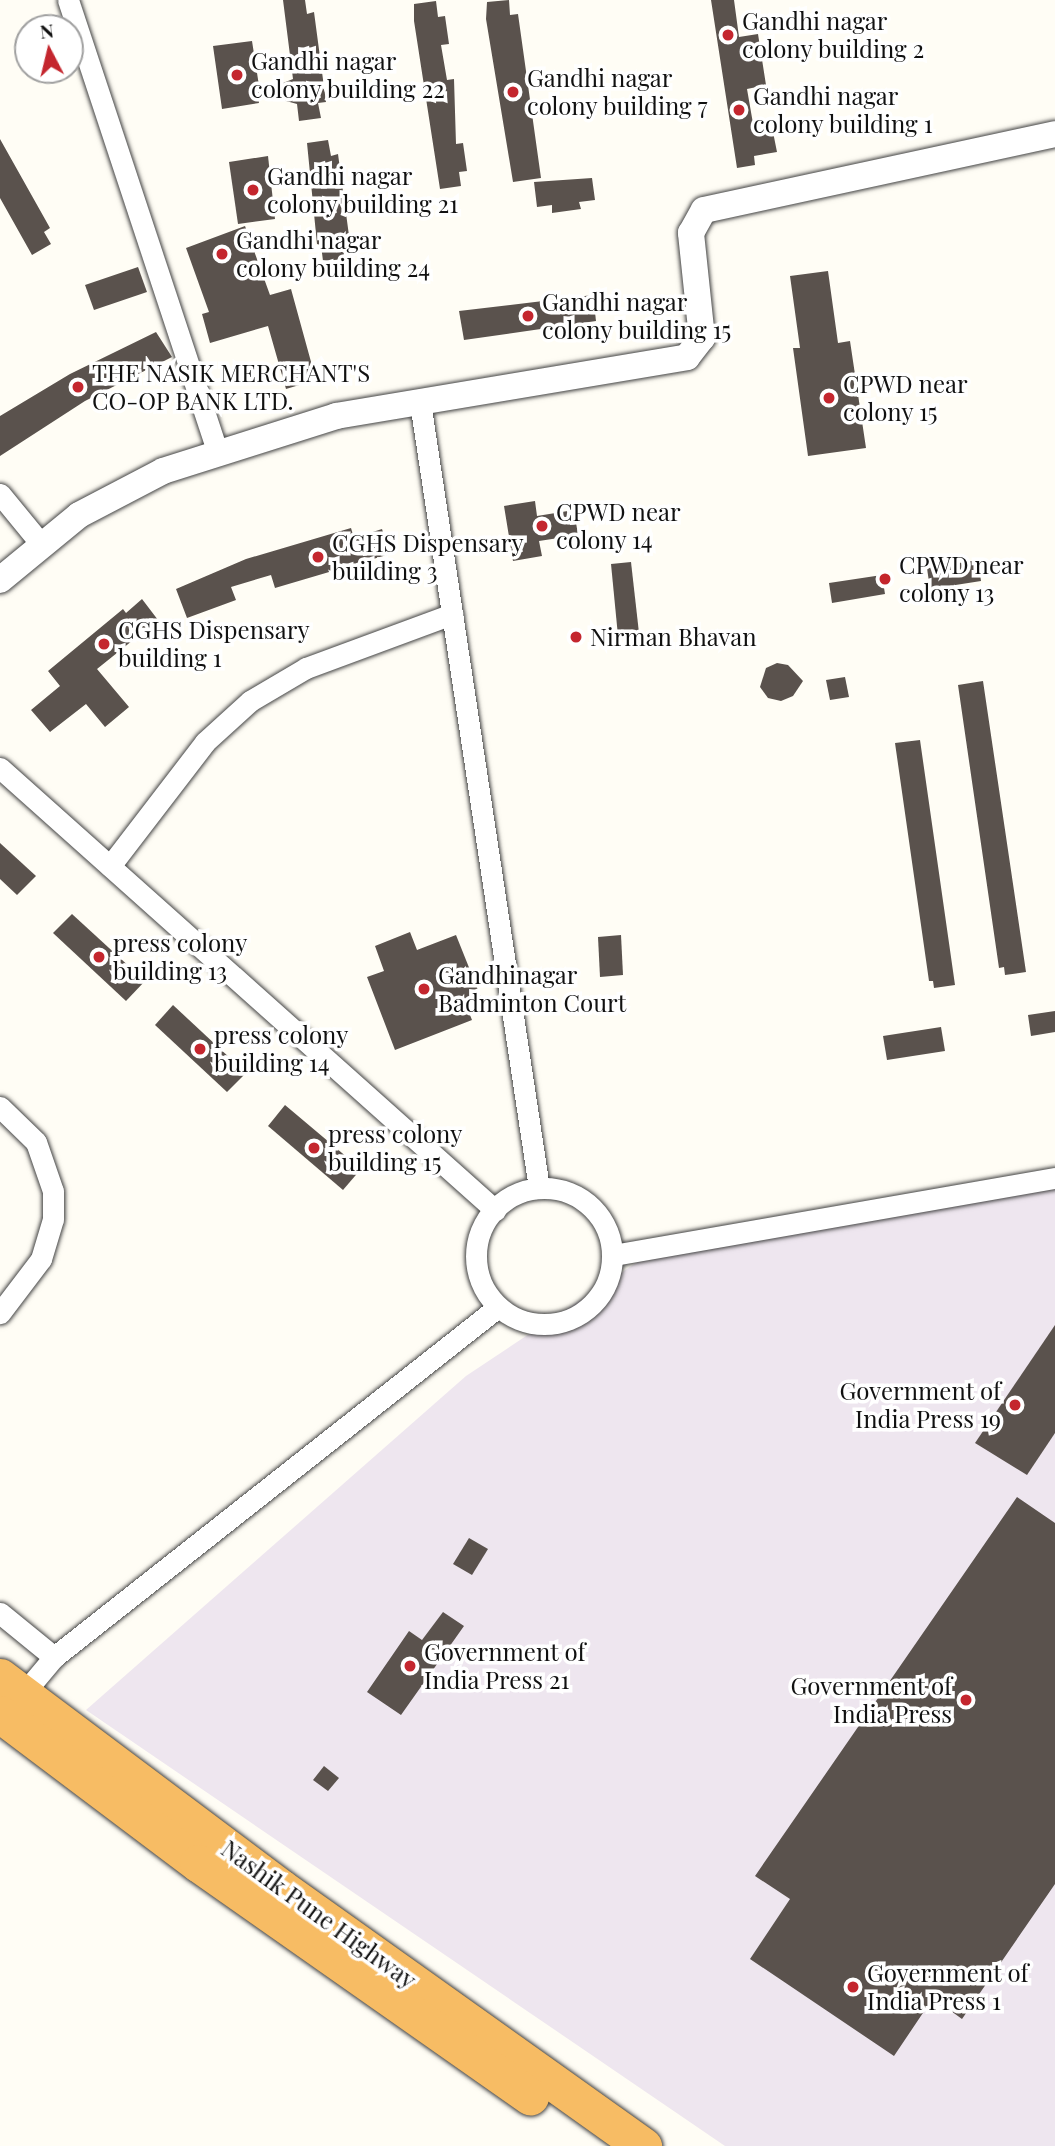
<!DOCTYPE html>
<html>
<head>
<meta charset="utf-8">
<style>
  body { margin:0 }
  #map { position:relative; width:1055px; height:2146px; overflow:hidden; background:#fffdf5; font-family:"Playfair Display",serif }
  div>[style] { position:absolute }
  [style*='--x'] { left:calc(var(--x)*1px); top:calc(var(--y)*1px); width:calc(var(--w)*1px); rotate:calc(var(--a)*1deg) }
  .industrial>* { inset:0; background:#eee6ef }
  .building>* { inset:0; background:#5a524d }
  .roads { filter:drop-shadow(0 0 2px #444) drop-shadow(0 0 2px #444) }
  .minor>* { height:21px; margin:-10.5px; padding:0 10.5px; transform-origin:10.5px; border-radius:10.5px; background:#fff }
  .minor>.ring { margin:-10.5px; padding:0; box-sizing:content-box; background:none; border:21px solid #fff; border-radius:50% }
  .tertiary>* { height:26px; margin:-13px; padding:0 13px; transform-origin:13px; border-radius:13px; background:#fff }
  .trunk>* { height:37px; margin:-18.5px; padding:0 18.5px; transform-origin:18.5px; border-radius:18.5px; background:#f7bc64 }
  .dots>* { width:19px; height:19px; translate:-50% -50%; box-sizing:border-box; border:4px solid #fff; border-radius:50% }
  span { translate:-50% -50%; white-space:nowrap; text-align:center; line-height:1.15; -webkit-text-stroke:7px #fff; paint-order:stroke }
  .poi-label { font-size:24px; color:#111 }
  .left { translate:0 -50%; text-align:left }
  .right { translate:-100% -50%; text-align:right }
  .street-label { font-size:24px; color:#111 }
  .north { position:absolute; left:14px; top:14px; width:70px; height:70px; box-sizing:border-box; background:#fff; border:2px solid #a0a0a0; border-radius:50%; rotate:353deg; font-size:19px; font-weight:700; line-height:28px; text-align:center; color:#111 }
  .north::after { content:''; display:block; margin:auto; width:24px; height:32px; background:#c4262e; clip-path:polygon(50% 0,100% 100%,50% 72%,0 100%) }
</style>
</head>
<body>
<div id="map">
  <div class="industrial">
    <i style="clip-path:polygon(1055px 1189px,1055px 2146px,725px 2146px,86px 1710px,466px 1376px,651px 1253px)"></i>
  </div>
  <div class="building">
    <i style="clip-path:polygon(283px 0,305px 0,307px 14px,314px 12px,326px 102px,318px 103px,321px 118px,299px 121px,297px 104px,257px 93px,259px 103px,222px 109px,213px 46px,252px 41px,260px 92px,293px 79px)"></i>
    <i style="clip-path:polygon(509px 0,510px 15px,518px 14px,541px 178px,513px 182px,486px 19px,487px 2px)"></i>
    <i style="clip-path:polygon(711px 0,734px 0,739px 37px,758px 34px,766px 85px,747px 89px,755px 135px,773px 132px,777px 152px,754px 156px,755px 165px,737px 168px)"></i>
    <i style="clip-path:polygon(436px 1px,438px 17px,445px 16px,449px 44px,441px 45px,447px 80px,454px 79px,456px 144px,463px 143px,467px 171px,459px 172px,461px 186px,440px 189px,414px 21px,414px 4px)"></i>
    <i style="clip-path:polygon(0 139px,50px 228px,44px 232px,51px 244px,32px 255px,0 198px)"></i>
    <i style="clip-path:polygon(328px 140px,331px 156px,338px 154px,350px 243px,342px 245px,345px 259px,323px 261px,321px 245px,317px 244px,307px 143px)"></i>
    <i style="clip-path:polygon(268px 156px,275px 219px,238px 224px,229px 162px)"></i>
    <i style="clip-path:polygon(592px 178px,595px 200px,579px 202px,581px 209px,552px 213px,552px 205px,537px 207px,534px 182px)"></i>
    <i style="clip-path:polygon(245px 226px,270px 295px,291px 289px,316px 380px,286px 389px,268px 326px,210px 343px,202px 314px,209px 312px,186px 248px)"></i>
    <i style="clip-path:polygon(138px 267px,147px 292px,94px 310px,85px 285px)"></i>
    <i style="clip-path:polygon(828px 271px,838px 343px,850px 341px,866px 448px,808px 456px,793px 348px,800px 348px,790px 276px)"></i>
    <i style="clip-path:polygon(593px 295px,596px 321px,464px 340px,459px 311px)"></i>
    <i style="clip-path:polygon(156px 332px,172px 357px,85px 401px,0 456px,0 416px,70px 374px)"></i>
    <i style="clip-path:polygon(535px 501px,537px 516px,574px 510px,578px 535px,539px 541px,542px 556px,513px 561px,504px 506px)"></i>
    <i style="clip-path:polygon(351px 528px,354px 538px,382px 529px,390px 554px,275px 588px,271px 575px,231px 587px,236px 600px,187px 618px,176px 589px,246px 559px)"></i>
    <i style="clip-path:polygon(978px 560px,981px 581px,930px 589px,927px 568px)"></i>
    <i style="clip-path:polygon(631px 562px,639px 633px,618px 636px,611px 564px)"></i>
    <i style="clip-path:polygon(882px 575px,885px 594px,832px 603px,829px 583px)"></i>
    <i style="clip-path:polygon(142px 599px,158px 620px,97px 669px,129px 707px,105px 727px,86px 704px,50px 732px,31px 710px,60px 686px,48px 671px,123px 609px,126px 613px)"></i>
    <i style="clip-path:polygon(777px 663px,788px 665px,803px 681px,793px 696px,781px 701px,768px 698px,760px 687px,766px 668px)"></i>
    <i style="clip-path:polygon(845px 677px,849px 697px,830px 700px,826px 680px)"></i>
    <i style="clip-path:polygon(983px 681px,1026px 972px,1005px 975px,1004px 967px,999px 968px,958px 685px)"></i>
    <i style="clip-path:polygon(920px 740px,955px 985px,934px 988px,933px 981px,929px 981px,895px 743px)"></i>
    <i style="clip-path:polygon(0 843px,36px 876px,17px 895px,0 879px)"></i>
    <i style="clip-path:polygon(72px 914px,145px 981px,126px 1001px,53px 933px)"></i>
    <i style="clip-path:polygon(410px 932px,417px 950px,456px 935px,482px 1000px,466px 1005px,472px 1020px,395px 1050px,367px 977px,384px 971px,375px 946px)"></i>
    <i style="clip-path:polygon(621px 935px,623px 975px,600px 977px,598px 937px)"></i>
    <i style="clip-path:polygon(173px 1005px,246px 1073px,227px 1092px,155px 1025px)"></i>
    <i style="clip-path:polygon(1055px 1011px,1055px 1032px,1031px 1036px,1028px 1015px)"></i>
    <i style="clip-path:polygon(941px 1027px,945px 1051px,887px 1060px,883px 1036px)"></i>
    <i style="clip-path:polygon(285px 1105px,361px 1169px,343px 1190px,268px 1126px)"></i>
    <i style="clip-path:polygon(1055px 1325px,1055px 1433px,1027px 1475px,975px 1443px)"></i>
    <i style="clip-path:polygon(1017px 1497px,1055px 1523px,1055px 1884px,962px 2019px,933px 1998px,894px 2056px,750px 1959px,790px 1899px,755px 1876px)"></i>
    <i style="clip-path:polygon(469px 1538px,488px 1549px,472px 1575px,453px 1564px)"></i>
    <i style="clip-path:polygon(443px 1612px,464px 1626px,401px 1715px,367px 1692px,409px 1631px,422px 1640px)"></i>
    <i style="clip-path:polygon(324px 1766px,339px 1778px,328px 1791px,313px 1780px)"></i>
  </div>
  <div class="roads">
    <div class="minor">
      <i style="--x:68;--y:0;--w:478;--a:71.7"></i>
      <i style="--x:420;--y:402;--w:795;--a:81.39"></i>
      <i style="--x:0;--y:494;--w:65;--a:50.6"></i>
      <i style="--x:0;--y:768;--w:664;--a:41.76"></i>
      <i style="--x:110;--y:866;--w:156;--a:-52.5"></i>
      <i style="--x:205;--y:742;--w:61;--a:-42.3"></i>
      <i style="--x:250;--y:701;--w:65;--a:-30.5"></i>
      <i style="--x:306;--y:668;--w:156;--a:-20.3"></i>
      <i style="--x:0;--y:1107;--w:50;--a:44.2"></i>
      <i style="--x:36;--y:1142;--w:52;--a:70.9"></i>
      <i style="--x:53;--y:1191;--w:28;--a:90"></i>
      <i style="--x:53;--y:1219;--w:42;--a:106.7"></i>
      <i style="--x:41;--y:1259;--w:68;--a:127.2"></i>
      <i class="ring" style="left:476px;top:1188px;width:115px;height:115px"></i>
      <i style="--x:613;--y:1255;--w:449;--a:-9.9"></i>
      <i style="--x:0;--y:1613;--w:70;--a:39.2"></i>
      <i style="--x:54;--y:1657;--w:48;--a:130"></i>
      <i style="--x:54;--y:1657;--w:565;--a:-38.25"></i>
    </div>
    <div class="tertiary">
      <i style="--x:0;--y:580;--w:102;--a:-39.4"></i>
      <i style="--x:79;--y:515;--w:95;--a:-27.6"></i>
      <i style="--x:163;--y:471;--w:182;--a:-17.6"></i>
      <i style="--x:336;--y:416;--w:356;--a:-9.5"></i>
      <i style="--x:687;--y:357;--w:24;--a:-52"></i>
      <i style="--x:702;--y:338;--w:106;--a:-96"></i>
      <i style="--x:691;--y:233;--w:26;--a:-61"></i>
      <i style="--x:704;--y:210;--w:359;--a:-12.2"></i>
    </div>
    <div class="trunk">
      <i style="--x:0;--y:1677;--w:351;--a:36.9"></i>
      <i style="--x:281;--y:1888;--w:445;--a:35.5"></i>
      <i style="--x:0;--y:1714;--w:248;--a:37"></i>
      <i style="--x:198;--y:1863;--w:406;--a:35.1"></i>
    </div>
  </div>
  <div class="dots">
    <i style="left:728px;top:35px;background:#c4262e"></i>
    <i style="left:237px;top:75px;background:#c4262e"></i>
    <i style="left:513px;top:92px;background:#c4262e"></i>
    <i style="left:739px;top:110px;background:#c4262e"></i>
    <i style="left:253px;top:190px;background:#c4262e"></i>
    <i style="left:222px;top:254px;background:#c4262e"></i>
    <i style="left:528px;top:316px;background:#c4262e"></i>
    <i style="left:78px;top:387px;background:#c4262e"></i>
    <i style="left:829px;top:398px;background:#c4262e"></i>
    <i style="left:542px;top:526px;background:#c4262e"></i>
    <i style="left:318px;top:557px;background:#c4262e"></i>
    <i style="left:885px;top:579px;background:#c4262e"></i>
    <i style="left:576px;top:637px;background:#c4262e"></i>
    <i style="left:104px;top:644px;background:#c4262e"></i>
    <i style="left:99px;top:957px;background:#c4262e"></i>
    <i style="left:424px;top:989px;background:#c4262e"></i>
    <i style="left:200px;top:1049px;background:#c4262e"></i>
    <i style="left:314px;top:1148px;background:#c4262e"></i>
    <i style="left:1015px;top:1405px;background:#c4262e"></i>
    <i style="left:410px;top:1666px;background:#c4262e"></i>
    <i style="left:966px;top:1700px;background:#c4262e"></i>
    <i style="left:853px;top:1987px;background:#c4262e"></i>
  </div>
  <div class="poi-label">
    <span class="left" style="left:742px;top:35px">Gandhi nagar<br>colony building 2</span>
    <span class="left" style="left:251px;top:75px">Gandhi nagar<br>colony building 22</span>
    <span class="left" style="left:527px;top:92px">Gandhi nagar<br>colony building 7</span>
    <span class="left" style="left:753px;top:110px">Gandhi nagar<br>colony building 1</span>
    <span class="left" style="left:267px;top:190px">Gandhi nagar<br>colony building 21</span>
    <span class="left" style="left:236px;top:254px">Gandhi nagar<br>colony building 24</span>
    <span class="left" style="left:542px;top:316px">Gandhi nagar<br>colony building 15</span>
    <span class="left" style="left:92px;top:387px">THE NASIK MERCHANT'S<br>CO-OP BANK LTD.</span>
    <span class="left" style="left:843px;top:398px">CPWD near<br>colony 15</span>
    <span class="left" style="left:556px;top:526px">CPWD near<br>colony 14</span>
    <span class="left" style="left:332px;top:557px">CGHS Dispensary<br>building 3</span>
    <span class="left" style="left:899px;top:579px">CPWD near<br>colony 13</span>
    <span class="left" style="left:118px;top:644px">CGHS Dispensary<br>building 1</span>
    <span class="left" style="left:590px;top:637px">Nirman Bhavan</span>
    <span class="left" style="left:113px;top:957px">press colony<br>building 13</span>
    <span class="left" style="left:438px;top:989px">Gandhinagar<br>Badminton Court</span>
    <span class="left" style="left:214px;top:1049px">press colony<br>building 14</span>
    <span class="left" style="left:328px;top:1148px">press colony<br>building 15</span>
    <span class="right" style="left:1001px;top:1405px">Government of<br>India Press 19</span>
    <span class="left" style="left:424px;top:1666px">Government of<br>India Press 21</span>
    <span class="right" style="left:952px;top:1700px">Government of<br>India Press</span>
    <span class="left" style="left:867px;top:1987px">Government of<br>India Press 1</span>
  </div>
  <div class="street-label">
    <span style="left:319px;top:1914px;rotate:36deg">Nashik Pune Highway</span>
  </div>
  <div class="north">N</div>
</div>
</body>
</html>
